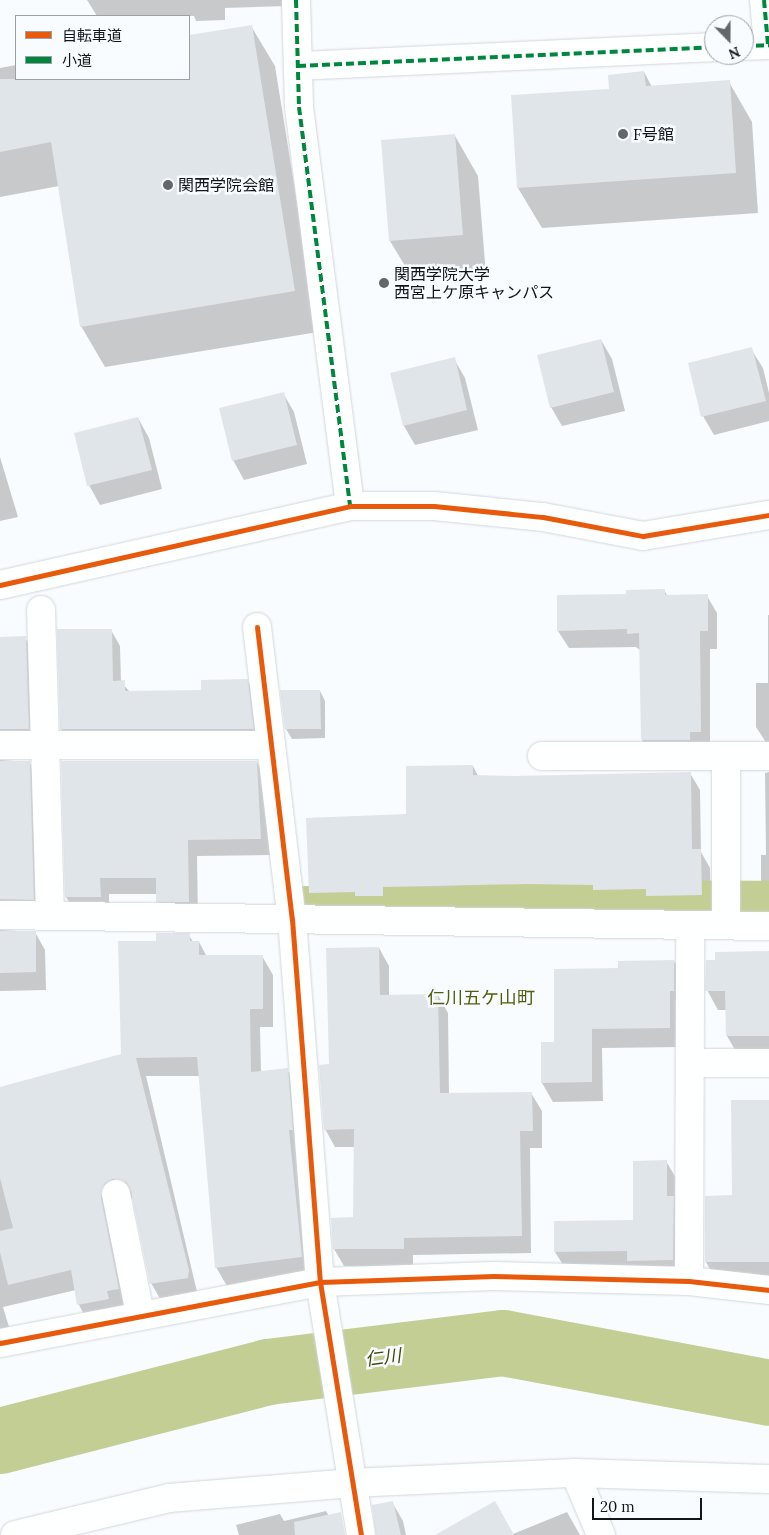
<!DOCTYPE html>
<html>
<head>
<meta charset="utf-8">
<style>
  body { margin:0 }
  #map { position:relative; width:769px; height:1535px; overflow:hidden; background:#f9fcfe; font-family:Lora,"Noto Sans JP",serif }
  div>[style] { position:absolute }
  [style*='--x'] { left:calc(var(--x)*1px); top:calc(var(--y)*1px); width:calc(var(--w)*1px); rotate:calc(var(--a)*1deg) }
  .shadow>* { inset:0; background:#0003 }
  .canal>* { height:39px; margin:-19.5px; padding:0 19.5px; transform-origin:19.5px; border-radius:19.5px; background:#c2ce94 }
  .river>* { height:66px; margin:-33px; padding:0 33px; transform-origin:33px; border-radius:33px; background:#c2ce94 }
  .building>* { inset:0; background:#e0e5e9 }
  .roads { filter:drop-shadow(0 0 1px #d2d6da) drop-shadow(0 0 1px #d2d6da) }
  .street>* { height:28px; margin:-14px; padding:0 14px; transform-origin:14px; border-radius:14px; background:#feffff }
  .quiet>* { height:4px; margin-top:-2px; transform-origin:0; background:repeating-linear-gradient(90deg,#00873e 0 8px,transparent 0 12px) }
  .cycleway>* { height:5px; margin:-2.5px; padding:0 2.5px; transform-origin:2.5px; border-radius:2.5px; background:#e8590c }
  .dots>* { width:14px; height:14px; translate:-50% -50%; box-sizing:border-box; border:2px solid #f8fcff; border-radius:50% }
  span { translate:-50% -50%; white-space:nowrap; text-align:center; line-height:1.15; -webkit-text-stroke:5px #f8fcff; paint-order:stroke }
  .poi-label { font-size:16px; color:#10171b }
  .left { translate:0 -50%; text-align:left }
  .neighbourhood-label { font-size:18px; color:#525e0d }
  .water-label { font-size:18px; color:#404908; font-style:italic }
  .legend { position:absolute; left:15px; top:15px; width:175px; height:65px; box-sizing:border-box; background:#f8fcff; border:1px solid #9ba0a4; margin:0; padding:6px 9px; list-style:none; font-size:15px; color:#10171b }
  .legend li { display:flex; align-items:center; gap:10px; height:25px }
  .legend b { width:25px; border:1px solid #9ba0a4 }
  .north { position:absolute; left:704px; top:15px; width:50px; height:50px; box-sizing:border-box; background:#f8fcff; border:1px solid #9ba0a4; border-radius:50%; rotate:158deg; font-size:14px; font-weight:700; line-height:20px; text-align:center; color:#10171b }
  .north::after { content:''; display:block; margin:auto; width:18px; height:22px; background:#62676a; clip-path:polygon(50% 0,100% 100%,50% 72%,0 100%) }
  .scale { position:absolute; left:592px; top:1498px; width:110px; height:22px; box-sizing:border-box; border:2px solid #10171b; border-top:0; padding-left:6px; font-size:15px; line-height:18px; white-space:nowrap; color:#10171b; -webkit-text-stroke:4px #f8fcff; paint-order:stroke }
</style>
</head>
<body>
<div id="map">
  <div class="shadow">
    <i style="clip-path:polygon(87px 0,287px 0,287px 6px,225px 8px,225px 20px,196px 21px,194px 16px,97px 16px)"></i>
    <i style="clip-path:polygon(251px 26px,275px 66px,318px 332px,105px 367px,81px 326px,59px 186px,0 197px,0 68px,16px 65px,16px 79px,189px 79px,189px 36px)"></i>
    <i style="clip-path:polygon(644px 72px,652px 87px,729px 82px,752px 122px,758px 213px,542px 228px,518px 188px,611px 90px)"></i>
    <i style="clip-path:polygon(455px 136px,478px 176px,486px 275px,414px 281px,390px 241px)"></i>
    <i style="clip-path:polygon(601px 340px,612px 359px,625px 411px,562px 426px,551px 407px)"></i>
    <i style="clip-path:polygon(751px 349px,763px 368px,769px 393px,769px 421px,714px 435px,703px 416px)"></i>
    <i style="clip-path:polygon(454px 359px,465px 378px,478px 430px,415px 445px,404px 426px,392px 374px)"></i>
    <i style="clip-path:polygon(283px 393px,294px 412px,307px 464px,244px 480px,233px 460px)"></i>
    <i style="clip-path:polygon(138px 418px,149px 438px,162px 489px,100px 505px,89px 485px)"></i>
    <i style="clip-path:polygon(0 457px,18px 517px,0 521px)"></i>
    <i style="clip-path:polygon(664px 590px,668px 597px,707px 596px,717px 613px,717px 649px,710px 649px,710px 750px,653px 758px,642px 740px,641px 651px,636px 647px,569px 648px,558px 631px,628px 596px)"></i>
    <i style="clip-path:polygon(768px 615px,769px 615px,769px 747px,756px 727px,756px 683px,768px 683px)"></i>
    <i style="clip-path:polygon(58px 630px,111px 630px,120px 646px,121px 682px,130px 692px,203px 691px,247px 680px,256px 696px,262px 745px,71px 745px,61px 729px)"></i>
    <i style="clip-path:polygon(0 638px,25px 638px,36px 655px,38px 747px,0 753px)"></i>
    <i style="clip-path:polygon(320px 691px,325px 701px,325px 738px,292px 739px,286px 729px)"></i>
    <i style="clip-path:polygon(0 760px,29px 762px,39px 780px,43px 917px,0 923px)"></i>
    <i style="clip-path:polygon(257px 762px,266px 778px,270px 855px,197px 856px,198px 918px,166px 918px,157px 901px,157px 894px,109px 894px,109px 913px,76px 913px,66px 897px)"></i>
    <i style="clip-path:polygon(473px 766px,478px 776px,515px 777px,690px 773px,700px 790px,701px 852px,710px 868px,711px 912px,657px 912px,654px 906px,604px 907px,602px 902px,392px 904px,392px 913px,321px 910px,311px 892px)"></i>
    <i style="clip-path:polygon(769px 772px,769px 907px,761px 893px,761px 855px,766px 855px,765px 773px)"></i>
    <i style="clip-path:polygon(0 930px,35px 932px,45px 950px,46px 990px,0 991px)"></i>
    <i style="clip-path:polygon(189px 935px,193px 942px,199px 942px,207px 957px,262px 956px,273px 975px,273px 1027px,260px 1027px,261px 1072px,287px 1070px,298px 1088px,312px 1275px,227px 1286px,216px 1267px,200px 1076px,146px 1076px,198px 1296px,162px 1302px,151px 1283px,133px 1198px,123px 1197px,129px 1307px,89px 1324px,79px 1305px,76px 1290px,3px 1307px,9px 1327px,0 1331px,0 1088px,123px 1055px,157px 942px)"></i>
    <i style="clip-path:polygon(379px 948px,389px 966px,389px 996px,438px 995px,448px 1013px,449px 1094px,531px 1093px,542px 1111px,542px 1148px,530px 1148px,531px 1253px,413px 1255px,413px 1266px,344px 1266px,334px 1249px,355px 1218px,355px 1147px,335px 1147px,325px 1129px,330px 1065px)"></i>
    <i style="clip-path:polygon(769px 953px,769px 1055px,738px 1055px,727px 1036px,727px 1010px,718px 1010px,707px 990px,716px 961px)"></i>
    <i style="clip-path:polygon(674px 961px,685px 980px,681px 1047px,602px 1048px,603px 1101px,553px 1102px,542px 1083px,542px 1043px,556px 1043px,619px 970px)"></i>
    <i style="clip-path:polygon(769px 1102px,769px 1279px,716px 1280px,706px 1262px)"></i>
    <i style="clip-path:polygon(666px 1161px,676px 1178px,682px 1277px,565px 1268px,555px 1252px,634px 1221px)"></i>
    <i style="clip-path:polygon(392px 1502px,403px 1521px,406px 1535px,377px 1535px)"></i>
    <i style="clip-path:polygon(326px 1511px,340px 1535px,239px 1535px,236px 1525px,280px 1514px,284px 1521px)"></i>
    <i style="clip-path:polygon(567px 1512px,580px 1535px,480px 1535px,513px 1534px)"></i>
  </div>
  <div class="canal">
    <i style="--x:306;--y:905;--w:136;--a:0.4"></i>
    <i style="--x:442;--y:906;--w:84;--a:-4.8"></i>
    <i style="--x:526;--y:899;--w:243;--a:0.2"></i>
  </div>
  <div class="river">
    <i style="--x:0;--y:1441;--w:277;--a:-14.4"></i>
    <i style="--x:268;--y:1372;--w:237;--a:-7"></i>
    <i style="--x:503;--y:1343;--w:271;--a:10.6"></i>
  </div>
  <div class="building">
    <i style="clip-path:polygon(252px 25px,295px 291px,80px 327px,51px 142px,0 152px,0 79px,189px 79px,189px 35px)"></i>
    <i style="clip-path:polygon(644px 71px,646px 86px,730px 80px,736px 173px,517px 188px,511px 95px,609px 89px,608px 75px)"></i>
    <i style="clip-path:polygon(455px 134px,463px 235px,389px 241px,381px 140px)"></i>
    <i style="clip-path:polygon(601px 339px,614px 392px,550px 408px,537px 355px)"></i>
    <i style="clip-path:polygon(752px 347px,766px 401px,701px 417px,688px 363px)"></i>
    <i style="clip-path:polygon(455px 357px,467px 410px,403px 426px,390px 373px)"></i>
    <i style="clip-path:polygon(284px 392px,297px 445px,232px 461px,219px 408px)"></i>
    <i style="clip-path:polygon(138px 417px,152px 470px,87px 486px,74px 433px)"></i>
    <i style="clip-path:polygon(665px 589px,665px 595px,708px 594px,708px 631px,700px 631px,701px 732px,690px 732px,690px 740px,641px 740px,639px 633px,627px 634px,627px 629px,557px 631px,557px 595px,626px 594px,626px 590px)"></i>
    <i style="clip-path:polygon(57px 629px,112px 629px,113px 681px,125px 680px,125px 691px,201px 690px,201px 680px,248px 679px,254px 729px,60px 729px)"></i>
    <i style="clip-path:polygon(26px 636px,29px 729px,0 729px,0 637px)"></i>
    <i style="clip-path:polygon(280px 690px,320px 690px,321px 729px,285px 729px)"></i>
    <i style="clip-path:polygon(0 761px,30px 761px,34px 900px,0 899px)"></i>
    <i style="clip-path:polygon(61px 761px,257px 761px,261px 839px,188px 840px,189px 902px,156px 902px,156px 878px,100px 878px,101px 897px,65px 897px)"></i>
    <i style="clip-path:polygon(473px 765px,473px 775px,515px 776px,691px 772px,692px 849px,701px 849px,702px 895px,646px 896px,646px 889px,593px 890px,593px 885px,527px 884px,383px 887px,383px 896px,355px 896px,355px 892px,309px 893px,306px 818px,406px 814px,406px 766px)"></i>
    <i style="clip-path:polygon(0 931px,36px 931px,36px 972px,0 973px)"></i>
    <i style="clip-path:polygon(156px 933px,190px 933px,190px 941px,199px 941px,199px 955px,263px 955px,263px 1009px,250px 1009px,251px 1072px,288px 1068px,293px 1130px,289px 1130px,302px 1257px,215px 1268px,197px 1057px,136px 1058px,189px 1270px,188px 1278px,150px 1284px,131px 1191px,127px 1183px,113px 1179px,105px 1183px,101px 1197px,119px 1289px,107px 1291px,109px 1299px,77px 1305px,71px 1270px,8px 1285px,0 1252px,0 1231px,13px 1228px,0 1178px,0 1087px,121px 1054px,118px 941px,156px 941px)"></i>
    <i style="clip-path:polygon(379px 947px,380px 995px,438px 994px,440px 1093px,532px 1092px,533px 1131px,520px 1131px,522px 1236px,404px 1238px,404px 1249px,333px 1249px,331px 1218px,353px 1217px,354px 1129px,324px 1130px,319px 1065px,329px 1064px,326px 948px)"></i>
    <i style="clip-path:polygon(769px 951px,769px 1036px,726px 1036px,725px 991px,705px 991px,706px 960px,715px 960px,715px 952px)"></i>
    <i style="clip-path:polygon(674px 960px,674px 991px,670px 991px,670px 1028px,592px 1029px,592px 1082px,541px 1083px,541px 1042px,554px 1042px,554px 969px,618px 968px,618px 961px)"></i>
    <i style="clip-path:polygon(731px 1100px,769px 1100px,769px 1262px,705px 1262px,705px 1196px,732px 1195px)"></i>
    <i style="clip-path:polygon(667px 1160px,667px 1196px,674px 1196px,673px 1260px,627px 1261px,627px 1251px,554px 1252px,554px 1221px,633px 1220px,633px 1161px)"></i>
    <i style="clip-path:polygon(393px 1501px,401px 1535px,376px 1535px,372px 1505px)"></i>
    <i style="clip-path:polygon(495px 1501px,514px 1535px,435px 1535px)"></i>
    <i style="clip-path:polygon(341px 1512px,345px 1535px,295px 1535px,294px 1522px)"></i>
  </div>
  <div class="roads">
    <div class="street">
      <i style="--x:296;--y:0;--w:107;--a:88.4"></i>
      <i style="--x:299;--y:107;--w:402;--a:82.7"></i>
      <i style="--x:764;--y:0;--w:45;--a:84.9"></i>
      <i style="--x:744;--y:46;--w:25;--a:-2"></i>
      <i style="--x:298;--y:66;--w:416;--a:-2.6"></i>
      <i style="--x:0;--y:585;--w:359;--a:-12.7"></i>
      <i style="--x:350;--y:506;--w:84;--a:0"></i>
      <i style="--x:434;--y:506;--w:110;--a:5.8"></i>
      <i style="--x:543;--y:517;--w:102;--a:10.8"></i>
      <i style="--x:643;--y:536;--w:128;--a:-9.5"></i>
      <i style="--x:41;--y:610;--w:306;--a:88.3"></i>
      <i style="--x:257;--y:627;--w:294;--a:83.2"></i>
      <i style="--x:292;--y:919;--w:364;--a:85.6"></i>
      <i style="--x:320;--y:1282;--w:256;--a:80.8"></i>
      <i style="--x:0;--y:745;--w:271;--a:0"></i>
      <i style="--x:542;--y:756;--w:227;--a:0"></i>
      <i style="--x:726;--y:756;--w:169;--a:90"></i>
      <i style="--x:0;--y:915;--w:769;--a:0.82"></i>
      <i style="--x:690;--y:1063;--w:79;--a:0"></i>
      <i style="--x:116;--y:1194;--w:122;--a:78.7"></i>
      <i style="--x:689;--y:1281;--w:356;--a:-89.8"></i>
      <i style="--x:0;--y:1343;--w:326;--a:-10.8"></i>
      <i style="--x:320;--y:1282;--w:174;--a:-2"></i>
      <i style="--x:494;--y:1276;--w:195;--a:1.5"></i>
      <i style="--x:689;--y:1281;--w:81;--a:6.4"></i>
      <i style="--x:575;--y:1473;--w:67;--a:67.2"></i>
      <i style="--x:15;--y:1535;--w:158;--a:-13.5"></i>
      <i style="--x:169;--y:1498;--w:184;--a:-4.7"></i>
      <i style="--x:352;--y:1483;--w:223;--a:-2.6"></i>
      <i style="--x:575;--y:1473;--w:194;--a:1.8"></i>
    </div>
  </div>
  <div class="quiet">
    <i style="--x:296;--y:0;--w:107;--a:88.4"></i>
    <i style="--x:299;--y:107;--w:402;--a:82.7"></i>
    <i style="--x:764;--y:0;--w:45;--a:84.9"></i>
    <i style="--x:744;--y:46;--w:25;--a:-2"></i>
    <i style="--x:298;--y:66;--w:416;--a:-2.6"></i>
  </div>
  <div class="cycleway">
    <i style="--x:0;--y:585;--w:359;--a:-12.7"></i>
    <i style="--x:350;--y:506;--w:84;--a:0"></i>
    <i style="--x:434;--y:506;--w:110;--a:5.8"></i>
    <i style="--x:543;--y:517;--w:102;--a:10.8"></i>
    <i style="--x:643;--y:536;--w:128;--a:-9.5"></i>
    <i style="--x:257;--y:627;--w:294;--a:83.2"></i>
    <i style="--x:292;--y:919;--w:364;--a:85.6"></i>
    <i style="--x:320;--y:1282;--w:256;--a:80.8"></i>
    <i style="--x:0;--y:1343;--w:326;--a:-10.8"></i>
    <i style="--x:320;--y:1282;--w:174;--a:-2"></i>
    <i style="--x:494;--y:1276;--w:195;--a:1.5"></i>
    <i style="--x:689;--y:1281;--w:81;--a:6.4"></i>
  </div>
  <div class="dots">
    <i style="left:623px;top:134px;background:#62676a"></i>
    <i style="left:168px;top:185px;background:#62676a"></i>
    <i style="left:384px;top:283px;background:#62676a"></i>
  </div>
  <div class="poi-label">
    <span class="left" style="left:633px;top:134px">F号館</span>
    <span class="left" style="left:178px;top:185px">関西学院会館</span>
    <span class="left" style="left:394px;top:283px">関西学院大学<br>西宮上ケ原キャンパス</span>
  </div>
  <div class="neighbourhood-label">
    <span style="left:481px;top:998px">仁川五ケ山町</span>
  </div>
  <div class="water-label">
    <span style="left:383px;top:1358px;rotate:-7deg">仁川</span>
  </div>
  <ul class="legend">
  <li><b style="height:6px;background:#e8590c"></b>自転車道</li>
  <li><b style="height:6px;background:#00873e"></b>小道</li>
  </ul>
  <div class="north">N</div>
  <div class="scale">20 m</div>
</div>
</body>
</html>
